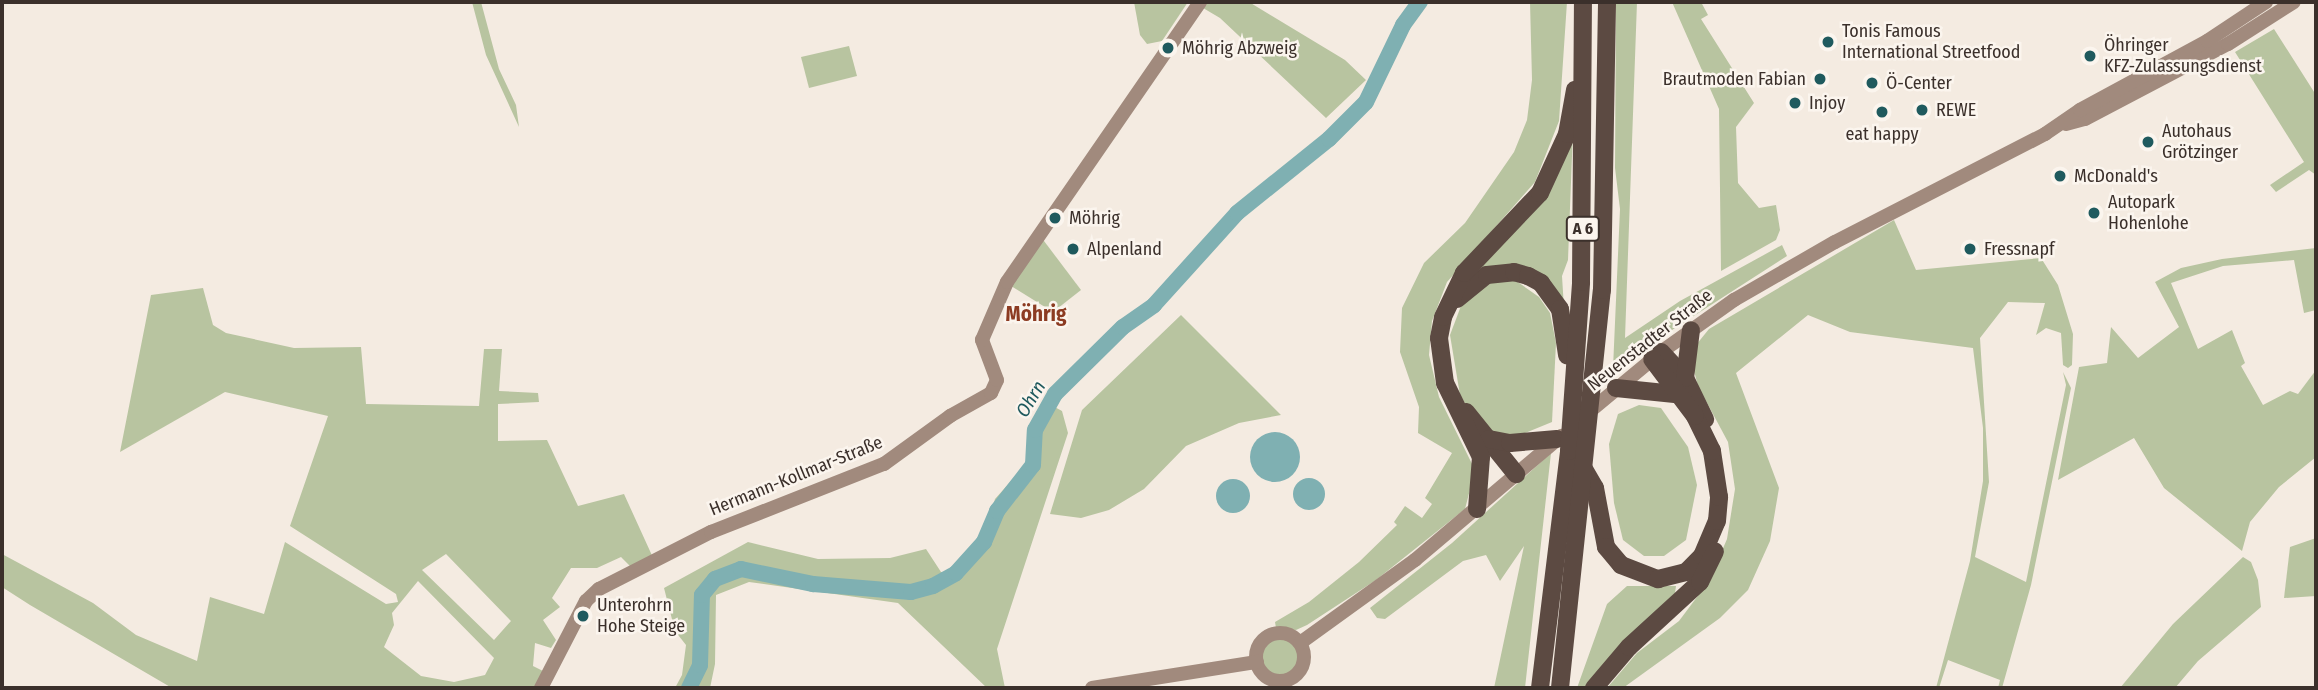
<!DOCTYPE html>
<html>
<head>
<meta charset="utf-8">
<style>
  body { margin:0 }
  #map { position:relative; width:2318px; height:690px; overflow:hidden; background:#f4ebe1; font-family:"Fira Sans Condensed",sans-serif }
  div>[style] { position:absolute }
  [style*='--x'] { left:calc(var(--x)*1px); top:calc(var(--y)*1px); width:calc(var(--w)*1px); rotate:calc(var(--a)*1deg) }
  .green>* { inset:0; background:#b8c4a0 }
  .round { border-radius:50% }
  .water>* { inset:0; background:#7fb0b2 }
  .river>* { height:16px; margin:-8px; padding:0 8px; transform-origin:8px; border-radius:8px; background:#7fb0b2 }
  .secondary>* { height:14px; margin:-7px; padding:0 7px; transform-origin:7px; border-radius:7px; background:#a18a7d }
  .secondary>.ring { margin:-7px; padding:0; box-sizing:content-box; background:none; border:14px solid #a18a7d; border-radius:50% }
  .highway>* { height:18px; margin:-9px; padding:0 9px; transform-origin:9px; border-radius:9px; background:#5c4a42 }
  .dots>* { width:19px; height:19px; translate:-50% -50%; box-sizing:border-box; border:4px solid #fbf5ee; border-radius:50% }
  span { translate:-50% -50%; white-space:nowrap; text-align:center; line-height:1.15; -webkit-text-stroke:5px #fbf5ee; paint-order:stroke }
  .shield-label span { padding:2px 5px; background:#fbf5ee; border:2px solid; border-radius:5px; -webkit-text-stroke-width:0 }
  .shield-label { font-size:16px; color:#3b302b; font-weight:700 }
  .poi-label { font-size:18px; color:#3b302b }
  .left { translate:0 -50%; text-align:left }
  .right { translate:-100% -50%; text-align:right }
  .street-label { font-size:18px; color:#3b302b }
  .water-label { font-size:19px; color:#1f5a5e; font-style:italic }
  .quarter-label { font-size:21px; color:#8c3b22; font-weight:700 }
  .frame { position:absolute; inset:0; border:4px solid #3b302b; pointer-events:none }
</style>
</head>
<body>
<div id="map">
  <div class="green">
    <i style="clip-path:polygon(472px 2px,481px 2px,499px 69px,516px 105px,519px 127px,486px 55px)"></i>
    <i style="clip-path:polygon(1134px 2px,1188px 2px,1162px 41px,1147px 44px,1140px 35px)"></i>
    <i style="clip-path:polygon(1200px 2px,1249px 2px,1345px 60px,1366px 80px,1326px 118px,1220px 18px,1198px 5px)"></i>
    <i style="clip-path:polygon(1530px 2px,1567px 2px,1559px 121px,1535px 182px,1447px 282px,1432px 321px,1429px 355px,1439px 397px,1475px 470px,1465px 509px,1376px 580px,1307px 625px,1296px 630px,1276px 628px,1275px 622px,1309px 602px,1359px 562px,1397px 525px,1394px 522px,1405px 506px,1422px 518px,1432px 504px,1425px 498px,1452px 453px,1418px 433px,1419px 407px,1400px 352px,1402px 308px,1424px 263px,1465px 223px,1514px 152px,1527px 120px,1532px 80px)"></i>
    <i style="clip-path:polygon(1616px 2px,1637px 2px,1625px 338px,1680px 301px,1782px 245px,1787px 256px,1613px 368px,1620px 209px,1615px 168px)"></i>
    <i style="clip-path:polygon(1672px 2px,1701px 2px,1708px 15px,1701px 19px,1754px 103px,1736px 127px,1738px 183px,1759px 208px,1776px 205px,1780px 230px,1776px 240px,1721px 271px,1719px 109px)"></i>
    <i style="clip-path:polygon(2274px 29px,2316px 95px,2316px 175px,2309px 170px,2276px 192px,2270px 185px,2304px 162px,2235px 52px)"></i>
    <i style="clip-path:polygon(849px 46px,857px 76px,809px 88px,801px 57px)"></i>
    <i style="clip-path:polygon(1573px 130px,1568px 260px,1562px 276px,1564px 308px,1549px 286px,1480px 273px,1475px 267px,1518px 225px)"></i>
    <i style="clip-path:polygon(1894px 220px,1916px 270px,2041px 258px,2058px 285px,2073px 334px,2072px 365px,2068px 368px,2063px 365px,2061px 333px,2046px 328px,2036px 335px,2045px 303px,2008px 302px,1980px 338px,1989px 482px,1975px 557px,2026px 582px,2066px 385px,2063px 372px,2071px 388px,2031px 585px,2002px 688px,1998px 688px,2000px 680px,1948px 660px,1939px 688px,1936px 688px,1970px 561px,1983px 481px,1983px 428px,1973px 348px,1850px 332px,1808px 315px,1736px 373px,1779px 488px,1770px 541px,1748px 590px,1720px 618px,1623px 688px,1607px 688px,1637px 653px,1679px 621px,1709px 581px,1727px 539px,1735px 489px,1728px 442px,1698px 386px,1692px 363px,1696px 345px,1709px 329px)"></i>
    <i style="clip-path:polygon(1041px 237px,1081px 290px,1053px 312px,1011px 286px)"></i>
    <i style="clip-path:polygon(2316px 248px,2316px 310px,2304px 313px,2294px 260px,2223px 266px,2171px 283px,2198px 349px,2232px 330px,2245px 363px,2241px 366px,2263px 405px,2290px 391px,2298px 394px,2316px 370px,2316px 457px,2279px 487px,2250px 522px,2242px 551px,2164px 488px,2134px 438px,2058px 480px,2079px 367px,2107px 363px,2111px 327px,2138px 358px,2179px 327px,2155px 282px,2181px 268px,2222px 259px)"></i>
    <i style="clip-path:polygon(1515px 280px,1539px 297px,1550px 313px,1556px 343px,1552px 422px,1518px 436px,1493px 433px,1470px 412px,1460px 395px,1450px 335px,1464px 298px,1495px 281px)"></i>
    <i style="clip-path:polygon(evenodd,203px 288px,213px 325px,226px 333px,294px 348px,361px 347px,366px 404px,479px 406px,484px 349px,502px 349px,499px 391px,538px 393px,539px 402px,498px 404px,498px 441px,547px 440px,578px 506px,624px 494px,655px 562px,636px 572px,621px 557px,597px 568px,571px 568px,552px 598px,560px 607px,543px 620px,556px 640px,551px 648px,535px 643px,533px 666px,549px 674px,542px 687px,172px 688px,30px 605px,2px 587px,2px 554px,93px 603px,136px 635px,197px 661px,210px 597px,264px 614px,285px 542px,386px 604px,398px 602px,396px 594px,290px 526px,328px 416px,225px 392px,120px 452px,151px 295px,203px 288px,446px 554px,511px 621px,494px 640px,422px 570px,446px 554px,203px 288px,418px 581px,494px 658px,485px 675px,454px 682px,421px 676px,384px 647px,394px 625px,392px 613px,418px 581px)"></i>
    <i style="clip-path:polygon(1181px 315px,1281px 415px,1239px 423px,1186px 446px,1144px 489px,1109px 510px,1081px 518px,1050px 514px,1082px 410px)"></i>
    <i style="clip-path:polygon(1051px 405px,1062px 411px,1068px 433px,997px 649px,1005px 688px,987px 688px,898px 603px,749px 582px,716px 595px,715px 664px,710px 688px,675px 688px,682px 675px,686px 645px,675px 631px,664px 588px,748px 542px,818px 559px,890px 558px,926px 549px,941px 572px,955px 572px,986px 530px,995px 499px,1035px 454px,1043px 415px)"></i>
    <i style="clip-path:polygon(1639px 405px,1661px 408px,1688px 447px,1697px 485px,1686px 540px,1664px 556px,1644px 556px,1623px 540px,1614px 503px,1609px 444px,1618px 414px)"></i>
    <i style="clip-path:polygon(1551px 453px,1525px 688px,1494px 688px,1524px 546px,1500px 581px,1486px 555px,1463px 561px,1385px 619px,1377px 618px,1370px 608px,1452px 543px)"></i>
    <i style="clip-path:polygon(2316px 538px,2316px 596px,2284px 598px,2290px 547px)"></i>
    <i style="clip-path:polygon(2243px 557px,2251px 562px,2258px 580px,2261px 607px,2198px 661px,2175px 688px,2120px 688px,2173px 624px)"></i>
    <i style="clip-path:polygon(1627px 586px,1676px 586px,1675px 593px,1623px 642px,1586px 688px,1577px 688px,1607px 604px)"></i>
    <i class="round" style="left:1256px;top:633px;width:48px;height:48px"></i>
  </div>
  <div class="water">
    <i class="round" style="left:1250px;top:432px;width:50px;height:50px"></i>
    <i class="round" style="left:1293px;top:478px;width:32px;height:32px"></i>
    <i class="round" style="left:1216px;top:479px;width:34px;height:34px"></i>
  </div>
  <div class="river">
    <i style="--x:689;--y:688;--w:25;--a:-64"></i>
    <i style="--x:700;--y:665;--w:70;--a:-88.4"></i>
    <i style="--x:702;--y:595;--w:21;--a:-51"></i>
    <i style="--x:715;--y:579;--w:28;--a:-21"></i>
    <i style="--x:741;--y:569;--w:74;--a:11.8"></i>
    <i style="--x:813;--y:584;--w:98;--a:4.7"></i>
    <i style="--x:911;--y:592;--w:23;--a:-15"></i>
    <i style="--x:933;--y:586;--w:26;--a:-29"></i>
    <i style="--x:956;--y:573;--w:42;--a:-47.9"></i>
    <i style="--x:984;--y:542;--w:34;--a:-67"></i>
    <i style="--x:997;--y:511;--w:58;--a:-52"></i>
    <i style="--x:1033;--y:465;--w:35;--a:-87"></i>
    <i style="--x:1035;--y:430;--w:41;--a:-60.9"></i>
    <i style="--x:1055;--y:394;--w:95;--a:-44.6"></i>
    <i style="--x:1123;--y:327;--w:38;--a:-35"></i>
    <i style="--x:1154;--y:305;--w:124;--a:-47.9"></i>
    <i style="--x:1237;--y:213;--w:118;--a:-38.8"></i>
    <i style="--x:1329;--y:139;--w:52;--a:-45"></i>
    <i style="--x:1366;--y:102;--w:85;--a:-64.3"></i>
    <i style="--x:1403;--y:25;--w:29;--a:-54"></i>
  </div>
  <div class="secondary">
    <i style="--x:2066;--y:124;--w:20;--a:-15"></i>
    <i style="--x:2085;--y:119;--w:161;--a:-27.7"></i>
    <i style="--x:2228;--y:44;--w:78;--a:-32.5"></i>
    <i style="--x:1584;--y:416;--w:100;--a:-39.7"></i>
    <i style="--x:1661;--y:352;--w:90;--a:-35.5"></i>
    <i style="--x:1734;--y:300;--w:116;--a:-29.9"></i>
    <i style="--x:1835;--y:242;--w:236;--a:-27.2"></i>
    <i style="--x:2045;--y:134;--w:42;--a:-34.4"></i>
    <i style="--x:2080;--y:110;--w:145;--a:-28.5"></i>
    <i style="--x:2207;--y:41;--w:71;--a:-33.5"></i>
    <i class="ring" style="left:1256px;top:633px;width:34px;height:34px"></i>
    <i style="--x:1300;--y:643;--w:142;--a:-35.8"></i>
    <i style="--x:1415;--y:560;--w:192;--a:-40.3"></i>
    <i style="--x:541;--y:688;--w:98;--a:-62.7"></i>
    <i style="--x:586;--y:601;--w:18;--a:-43"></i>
    <i style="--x:599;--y:589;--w:126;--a:-27"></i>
    <i style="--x:711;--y:532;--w:186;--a:-21.5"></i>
    <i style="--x:884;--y:464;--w:82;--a:-36"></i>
    <i style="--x:950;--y:416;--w:47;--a:-29.3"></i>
    <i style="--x:991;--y:393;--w:14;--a:-65"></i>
    <i style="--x:997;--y:380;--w:43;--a:-110.6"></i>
    <i style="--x:982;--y:340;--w:63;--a:-66.7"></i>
    <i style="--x:1007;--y:282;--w:340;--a:-55.4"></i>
    <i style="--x:1092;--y:688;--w:167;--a:-9"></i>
  </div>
  <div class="highway">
    <i style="--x:1457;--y:299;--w:38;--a:-39"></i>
    <i style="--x:1487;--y:275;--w:27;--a:-6"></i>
    <i style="--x:1514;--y:272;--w:15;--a:16"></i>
    <i style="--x:1528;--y:276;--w:15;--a:28"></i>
    <i style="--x:1541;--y:283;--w:32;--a:54"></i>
    <i style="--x:1560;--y:309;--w:47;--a:81.3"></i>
    <i style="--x:1661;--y:352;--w:35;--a:47"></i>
    <i style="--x:1685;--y:378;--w:46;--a:64"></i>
    <i style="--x:1685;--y:378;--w:48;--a:-82.9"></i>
    <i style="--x:1616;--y:388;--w:59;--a:5.8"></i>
    <i style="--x:1466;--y:412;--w:80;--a:51.1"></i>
    <i style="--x:1489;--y:439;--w:21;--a:11"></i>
    <i style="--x:1510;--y:443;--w:47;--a:-4.9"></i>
    <i style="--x:1584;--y:469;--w:22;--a:60"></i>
    <i style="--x:1595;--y:488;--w:60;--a:79.4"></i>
    <i style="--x:1606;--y:547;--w:23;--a:50"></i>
    <i style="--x:1621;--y:565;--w:40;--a:21"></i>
    <i style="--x:1658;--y:579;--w:29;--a:-14"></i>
    <i style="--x:1686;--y:572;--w:23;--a:-45"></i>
    <i style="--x:1702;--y:556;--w:38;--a:-67"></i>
    <i style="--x:1717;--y:521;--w:24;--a:-85"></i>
    <i style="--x:1719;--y:497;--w:47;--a:-98.7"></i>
    <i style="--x:1712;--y:451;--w:39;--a:-116"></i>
    <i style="--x:1695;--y:416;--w:71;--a:-127"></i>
    <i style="--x:1477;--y:509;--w:52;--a:-85.6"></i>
    <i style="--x:1481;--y:457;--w:82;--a:-115.9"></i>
    <i style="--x:1445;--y:383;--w:45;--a:-97.6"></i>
    <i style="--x:1439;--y:338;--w:21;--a:-79"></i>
    <i style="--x:1443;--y:317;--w:49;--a:-64.5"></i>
    <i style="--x:1464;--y:273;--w:110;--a:-46.5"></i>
    <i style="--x:1540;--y:193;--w:65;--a:-65.4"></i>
    <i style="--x:1567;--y:134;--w:45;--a:-79.7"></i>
    <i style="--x:1540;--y:688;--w:239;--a:-83"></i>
    <i style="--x:1569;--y:451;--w:169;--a:-85.9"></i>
    <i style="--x:1581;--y:282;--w:280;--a:-89.6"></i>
    <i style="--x:1560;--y:688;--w:400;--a:-84"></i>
    <i style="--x:1602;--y:290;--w:288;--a:-89"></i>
    <i style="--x:1594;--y:688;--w:54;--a:-49.5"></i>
    <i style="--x:1629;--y:647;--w:96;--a:-42.5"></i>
    <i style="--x:1700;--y:582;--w:34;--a:-64"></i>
  </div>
  <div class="dots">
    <i style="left:1828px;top:42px;background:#1f5a5e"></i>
    <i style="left:1168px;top:48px;background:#1f5a5e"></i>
    <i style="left:2090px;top:56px;background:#1f5a5e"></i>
    <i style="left:1820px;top:79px;background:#1f5a5e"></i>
    <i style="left:1872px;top:83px;background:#1f5a5e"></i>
    <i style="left:1795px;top:103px;background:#1f5a5e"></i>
    <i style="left:1922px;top:110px;background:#1f5a5e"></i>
    <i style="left:1882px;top:112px;background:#1f5a5e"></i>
    <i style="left:2148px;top:142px;background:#1f5a5e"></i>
    <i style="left:2060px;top:176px;background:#1f5a5e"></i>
    <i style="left:2094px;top:213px;background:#1f5a5e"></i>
    <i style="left:1055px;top:218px;background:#1f5a5e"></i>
    <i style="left:1073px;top:249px;background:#1f5a5e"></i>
    <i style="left:1970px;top:249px;background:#1f5a5e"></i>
    <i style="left:583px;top:616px;background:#1f5a5e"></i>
  </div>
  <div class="shield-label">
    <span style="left:1583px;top:229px">A 6</span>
  </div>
  <div class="poi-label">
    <span class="left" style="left:1842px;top:42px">Tonis Famous<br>International Streetfood</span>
    <span class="left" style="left:2104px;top:56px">Öhringer<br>KFZ-Zulassungsdienst</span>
    <span class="left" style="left:1182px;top:48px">Möhrig Abzweig</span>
    <span class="right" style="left:1806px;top:79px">Brautmoden Fabian</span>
    <span class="left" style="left:1886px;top:83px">Ö-Center</span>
    <span class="left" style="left:1809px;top:103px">Injoy</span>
    <span class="left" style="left:1936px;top:110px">REWE</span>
    <span class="left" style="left:2162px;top:142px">Autohaus<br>Grötzinger</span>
    <span style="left:1882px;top:134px">eat happy</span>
    <span class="left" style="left:2074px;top:176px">McDonald's</span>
    <span class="left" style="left:2108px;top:213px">Autopark<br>Hohenlohe</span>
    <span class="left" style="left:1069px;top:218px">Möhrig</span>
    <span class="left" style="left:1087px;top:249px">Alpenland</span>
    <span class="left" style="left:1984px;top:249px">Fressnapf</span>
    <span class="left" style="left:597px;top:616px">Unterohrn<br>Hohe Steige</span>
  </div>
  <div class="street-label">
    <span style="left:1650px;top:340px;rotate:-38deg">Neuenstadter Straße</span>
    <span style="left:796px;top:476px;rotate:-22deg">Hermann-Kollmar-Straße</span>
  </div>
  <div class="water-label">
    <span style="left:1031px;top:399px;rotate:-59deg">Ohrn</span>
  </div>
  <div class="quarter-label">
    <span style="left:1036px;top:314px">Möhrig</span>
  </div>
  <div class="frame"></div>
</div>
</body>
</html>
